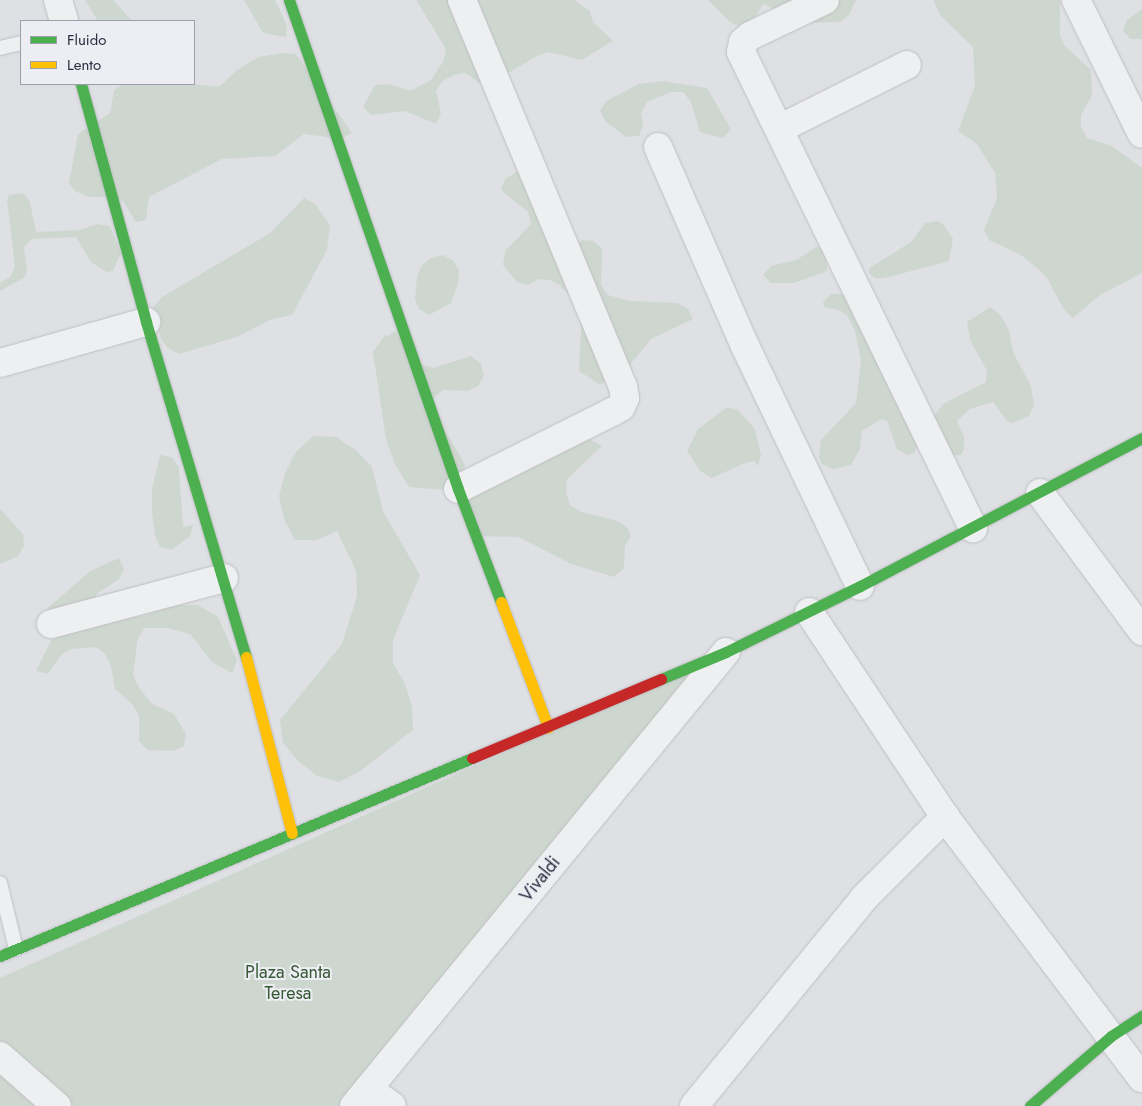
<!DOCTYPE html>
<html>
<head>
<meta charset="utf-8">
<style>
  body { margin:0 }
  #map { position:relative; width:1142px; height:1106px; overflow:hidden; background:#dfe0e4; font-family:Jost,sans-serif }
  div>[style] { position:absolute }
  [style*='--x'] { left:calc(var(--x)*1px); top:calc(var(--y)*1px); width:calc(var(--w)*1px); rotate:calc(var(--a)*1deg) }
  .green>* { inset:0; background:#ced7cf }
  .roads { filter:drop-shadow(0 0 1px #bdbec2) drop-shadow(0 0 1px #bdbec2) }
  .lane>* { height:14px; margin:-7px; padding:0 7px; transform-origin:7px; border-radius:7px; background:#eeeff1 }
  .street>* { height:28px; margin:-14px; padding:0 14px; transform-origin:14px; border-radius:14px; background:#eeeff1 }
  .fast>* { height:11px; margin:-5.5px; padding:0 5.5px; transform-origin:5.5px; border-radius:5.5px; background:#4caf50 }
  .slow>* { height:11px; margin:-5.5px; padding:0 5.5px; transform-origin:5.5px; border-radius:5.5px; background:#ffc107 }
  .jam>* { height:11px; margin:-5.5px; padding:0 5.5px; transform-origin:5.5px; border-radius:5.5px; background:#c62828 }
  span { translate:-50% -50%; white-space:nowrap; text-align:center; line-height:1.15; -webkit-text-stroke:4px #eceef4; paint-order:stroke }
  .street-label { font-size:18px; color:#272c3d }
  .park-label { font-size:18px; color:#375834 }
  .legend { position:absolute; left:20px; top:20px; width:175px; height:65px; box-sizing:border-box; background:#eceef4; border:1px solid #9da0ab; margin:0; padding:6px 9px; list-style:none; font-size:15px; color:#272c3d }
  .legend li { display:flex; align-items:center; gap:10px; height:25px }
  .legend b { width:25px; border:1px solid #9da0ab }
</style>
</head>
<body>
<div id="map">
  <div class="green">
    <i style="clip-path:polygon(85px 0,113px 0,132px 21px,98px 21px)"></i>
    <i style="clip-path:polygon(244px 0,275px 0,287px 25px,286px 37px,263px 33px)"></i>
    <i style="clip-path:polygon(416px 0,574px 0,590px 11px,593px 22px,613px 41px,582px 60px,548px 52px,537px 56px,485px 87px,465px 73px,454px 75px,443px 81px,436px 91px,441px 113px,436px 124px,405px 111px,371px 115px,363px 107px,375px 85px,388px 84px,410px 91px,431px 80px,444px 60px,446px 49px)"></i>
    <i style="clip-path:polygon(708px 0,856px 0,849px 15px,840px 22px,804px 23px,764px 4px,751px 22px,741px 27px,730px 22px)"></i>
    <i style="clip-path:polygon(933px 0,1060px 0,1060px 35px,1065px 46px,1091px 70px,1092px 95px,1081px 115px,1081px 127px,1087px 138px,1112px 146px,1142px 168px,1142px 273px,1100px 295px,1073px 318px,1064px 310px,1047px 278px,1038px 269px,1021px 255px,989px 240px,984px 230px,997px 198px,995px 173px,977px 144px,958px 131px,975px 86px,973px 47px,940px 15px)"></i>
    <i style="clip-path:polygon(1142px 9px,1142px 39px,1130px 39px,1123px 30px,1127px 20px)"></i>
    <i style="clip-path:polygon(283px 53px,296px 54px,352px 133px,341px 139px,304px 134px,275px 156px,222px 159px,149px 197px,146px 220px,136px 222px,123px 201px,113px 197px,88px 197px,75px 191px,69px 183px,78px 134px,110px 113px,114px 90px,124px 84px,192px 84px,219px 87px,237px 70px,258px 57px)"></i>
    <i style="clip-path:polygon(663px 81px,707px 88px,731px 129px,723px 138px,700px 132px,691px 102px,683px 92px,671px 92px,647px 102px,641px 113px,643px 125px,639px 136px,626px 137px,606px 122px,600px 111px,606px 101px,639px 84px)"></i>
    <i style="clip-path:polygon(526px 166px,542px 230px,549px 240px,571px 245px,583px 240px,594px 241px,602px 249px,601px 285px,608px 295px,630px 301px,678px 303px,688px 309px,693px 319px,651px 339px,629px 366px,600px 385px,579px 371px,582px 311px,576px 302px,559px 285px,550px 280px,538px 279px,528px 285px,517px 282px,503px 265px,505px 251px,531px 224px,528px 212px,501px 190px,505px 179px)"></i>
    <i style="clip-path:polygon(23px 193px,30px 202px,36px 232px,80px 230px,97px 224px,110px 226px,121px 253px,113px 271px,107px 272px,91px 262px,76px 237px,32px 239px,24px 247px,27px 272px,24px 278px,0 291px,0 283px,10px 277px,15px 267px,7px 200px,9px 195px)"></i>
    <i style="clip-path:polygon(304px 198px,316px 205px,330px 225px,327px 250px,292px 315px,270px 320px,237px 337px,189px 351px,179px 354px,168px 348px,161px 340px,153px 307px,162px 297px,270px 233px)"></i>
    <i style="clip-path:polygon(937px 221px,943px 224px,953px 239px,949px 261px,889px 277px,877px 279px,872px 276px,868px 272px,871px 267px,911px 242px,925px 223px)"></i>
    <i style="clip-path:polygon(818px 246px,826px 255px,827px 271px,794px 283px,771px 283px,763px 275px,771px 266px,796px 260px)"></i>
    <i style="clip-path:polygon(443px 255px,454px 261px,459px 271px,458px 283px,451px 303px,429px 315px,419px 309px,415px 299px,417px 276px,422px 265px,431px 258px)"></i>
    <i style="clip-path:polygon(831px 294px,850px 294px,921px 436px,914px 453px,907px 455px,897px 449px,887px 421px,882px 419px,862px 431px,860px 449px,851px 465px,833px 469px,822px 464px,819px 458px,821px 440px,856px 403px,861px 361px,855px 331px,847px 315px,836px 309px,825px 308px,823px 302px)"></i>
    <i style="clip-path:polygon(990px 307px,1000px 314px,1009px 330px,1013px 352px,1031px 386px,1034px 405px,1029px 416px,1013px 423px,1007px 421px,993px 402px,970px 409px,957px 421px,964px 437px,964px 450px,961px 455px,949px 455px,932px 419px,943px 404px,986px 382px,987px 371px,970px 340px,967px 322px)"></i>
    <i style="clip-path:polygon(395px 331px,423px 365px,433px 368px,471px 356px,481px 364px,484px 375px,478px 386px,468px 391px,443px 390px,434px 398px,440px 421px,464px 463px,466px 476px,446px 490px,409px 487px,396px 466px,386px 440px,373px 352px,386px 334px,387px 337px)"></i>
    <i style="clip-path:polygon(727px 407px,738px 410px,755px 429px,761px 455px,758px 466px,754px 461px,743px 464px,712px 478px,700px 471px,687px 451px,698px 429px)"></i>
    <i style="clip-path:polygon(571px 428px,602px 446px,567px 479px,566px 492px,570px 505px,582px 512px,618px 521px,628px 528px,631px 536px,625px 546px,624px 568px,614px 577px,571px 564px,519px 537px,472px 536px,466px 496px)"></i>
    <i style="clip-path:polygon(313px 436px,336px 437px,356px 450px,372px 467px,383px 511px,420px 575px,393px 640px,393px 663px,405px 684px,412px 706px,413px 730px,359px 772px,339px 782px,317px 776px,298px 761px,283px 743px,280px 720px,342px 644px,357px 596px,356px 571px,337px 531px,317px 540px,295px 540px,284px 519px,279px 496px,285px 473px,295px 453px)"></i>
    <i style="clip-path:polygon(160px 455px,172px 457px,179px 468px,183px 527px,193px 525px,190px 536px,172px 550px,160px 547px,155px 536px,152px 513px,152px 489px)"></i>
    <i style="clip-path:polygon(0 509px,23px 534px,24px 546px,18px 556px,0 564px)"></i>
    <i style="clip-path:polygon(119px 558px,124px 569px,119px 579px,98px 593px,91px 603px,109px 620px,143px 616px,175px 605px,198px 605px,218px 617px,237px 660px,232px 673px,212px 662px,190px 634px,168px 628px,145px 628px,138px 638px,133px 674px,138px 686px,152px 704px,174px 714px,186px 734px,184px 746px,173px 751px,148px 750px,139px 741px,139px 716px,133px 705px,115px 689px,111px 666px,105px 654px,96px 647px,72px 649px,61px 655px,48px 674px,36px 671px,57px 629px,48px 608px,90px 571px)"></i>
    <i style="clip-path:polygon(700px 665px,347px 1106px,0 1106px,0 978px)"></i>
  </div>
  <div class="roads">
    <div class="lane">
      <i style="--x:0;--y:48;--w:22;--a:-13"></i>
      <i style="--x:0;--y:883;--w:68;--a:76.4"></i>
    </div>
    <div class="street">
      <i style="--x:58;--y:0;--w:22;--a:74"></i>
      <i style="--x:825;--y:0;--w:83;--a:154.4"></i>
      <i style="--x:750;--y:36;--w:9;--a:139"></i>
      <i style="--x:743;--y:42;--w:10;--a:101"></i>
      <i style="--x:741;--y:52;--w:530;--a:64.02"></i>
      <i style="--x:1076;--y:0;--w:149;--a:63.8"></i>
      <i style="--x:779;--y:129;--w:143;--a:-26.6"></i>
      <i style="--x:658;--y:147;--w:217;--a:66.4"></i>
      <i style="--x:745;--y:346;--w:266;--a:64.4"></i>
      <i style="--x:0;--y:363;--w:152;--a:-15.7"></i>
      <i style="--x:458;--y:489;--w:172;--a:-26.6"></i>
      <i style="--x:612;--y:412;--w:10;--a:-29"></i>
      <i style="--x:621;--y:407;--w:10;--a:-66"></i>
      <i style="--x:625;--y:398;--w:11;--a:-100"></i>
      <i style="--x:623;--y:387;--w:419;--a:-112.6"></i>
      <i style="--x:1040;--y:493;--w:172;--a:53.5"></i>
      <i style="--x:809;--y:612;--w:246;--a:56.4"></i>
      <i style="--x:945;--y:817;--w:327;--a:53"></i>
      <i style="--x:51;--y:624;--w:179;--a:-14.9"></i>
      <i style="--x:0;--y:1056;--w:76;--a:41.3"></i>
      <i style="--x:368;--y:1089;--w:29;--a:35"></i>
      <i style="--x:354;--y:1106;--w:587;--a:-50.67"></i>
      <i style="--x:694;--y:1106;--w:269;--a:-50.7"></i>
      <i style="--x:864;--y:898;--w:115;--a:-45"></i>
    </div>
    <div class="fast">
      <i style="--x:289;--y:0;--w:517;--a:70.93"></i>
      <i style="--x:458;--y:489;--w:121;--a:69.2"></i>
      <i style="--x:81;--y:84;--w:247;--a:74.7"></i>
      <i style="--x:146;--y:322;--w:350;--a:73.4"></i>
      <i style="--x:661;--y:679;--w:70;--a:-22.6"></i>
      <i style="--x:726;--y:652;--w:149;--a:-26.2"></i>
      <i style="--x:860;--y:586;--w:318;--a:-27.7"></i>
      <i style="--x:0;--y:956;--w:512;--a:-22.76"></i>
      <i style="--x:1030;--y:1106;--w:107;--a:-40.8"></i>
      <i style="--x:1111;--y:1036;--w:37;--a:-33"></i>
    </div>
    <div class="slow">
      <i style="--x:501;--y:602;--w:134;--a:69.4"></i>
      <i style="--x:246;--y:657;--w:182;--a:75.4"></i>
    </div>
    <div class="jam">
      <i style="--x:472;--y:758;--w:205;--a:-22.7"></i>
    </div>
  </div>
  <div class="street-label">
    <span style="left:540px;top:879px;rotate:-51deg">Vivaldi</span>
  </div>
  <div class="park-label">
    <span style="left:288px;top:983px">Plaza Santa<br>Teresa</span>
  </div>
  <ul class="legend">
  <li><b style="height:6px;background:#4caf50"></b>Fluido</li>
  <li><b style="height:6px;background:#ffc107"></b>Lento</li>
  </ul>
</div>
</body>
</html>
